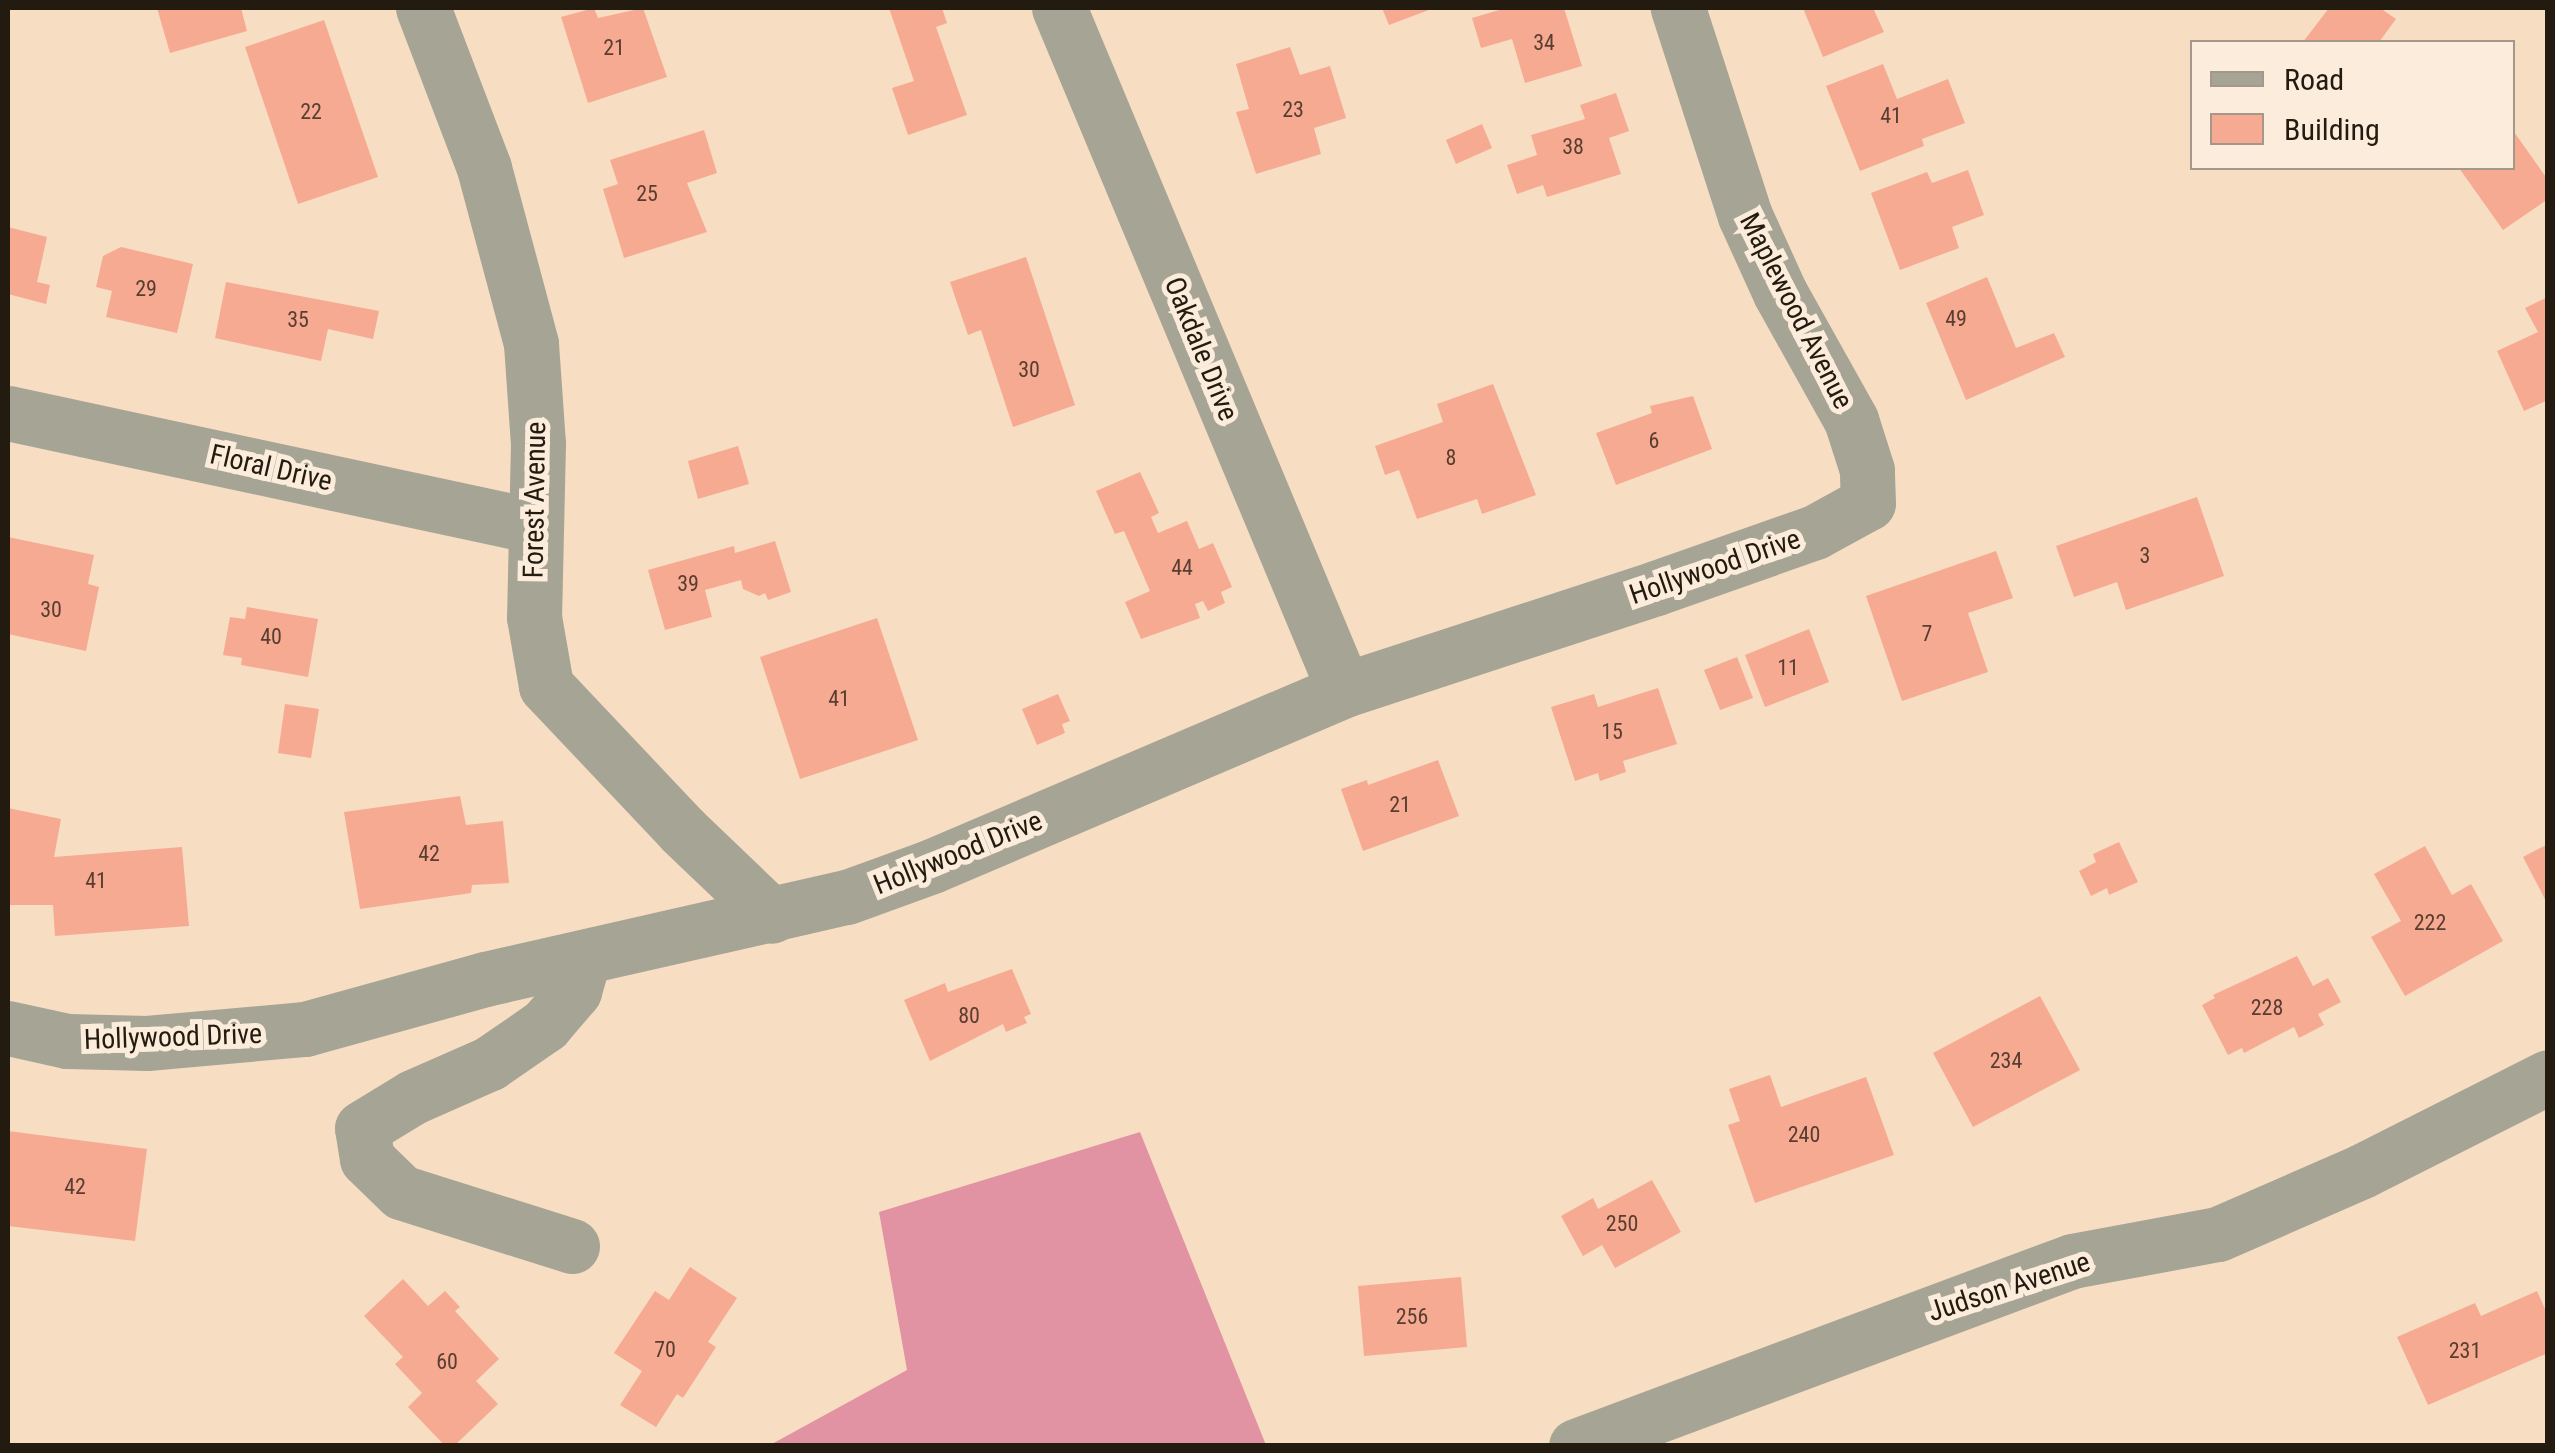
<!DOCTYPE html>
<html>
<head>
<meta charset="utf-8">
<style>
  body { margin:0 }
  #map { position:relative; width:2555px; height:1453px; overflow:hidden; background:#f7ddc2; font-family:"Roboto Condensed",sans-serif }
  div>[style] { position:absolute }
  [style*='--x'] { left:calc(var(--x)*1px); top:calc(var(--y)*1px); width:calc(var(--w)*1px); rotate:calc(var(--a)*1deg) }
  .forest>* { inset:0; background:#e293a3 }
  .building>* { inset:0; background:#f7aa92 }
  .minor>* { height:55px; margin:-27.5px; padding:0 27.5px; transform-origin:27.5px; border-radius:27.5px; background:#a6a495 }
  span { translate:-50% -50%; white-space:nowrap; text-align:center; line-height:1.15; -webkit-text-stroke:10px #fcecdc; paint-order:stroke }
  .number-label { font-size:22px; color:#583e30 }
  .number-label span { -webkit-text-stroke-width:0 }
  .street-label { font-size:28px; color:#231a10 }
  .frame { position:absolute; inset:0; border:10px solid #231a10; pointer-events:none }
  .legend { position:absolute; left:2190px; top:40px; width:325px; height:130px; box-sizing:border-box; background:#fcecdc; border:2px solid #a5988a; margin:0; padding:12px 18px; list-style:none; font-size:30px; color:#231a10 }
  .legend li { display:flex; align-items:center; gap:20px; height:50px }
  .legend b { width:50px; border:2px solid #a5988a }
</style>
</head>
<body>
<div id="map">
  <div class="forest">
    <i style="clip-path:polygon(1140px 1132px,1266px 1445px,770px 1445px,907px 1370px,879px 1212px)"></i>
  </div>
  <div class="building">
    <i style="clip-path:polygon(157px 8px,241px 8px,247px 31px,170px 53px)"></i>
    <i style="clip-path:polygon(594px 8px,598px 18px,643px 8px,667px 77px,588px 103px,561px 17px)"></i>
    <i style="clip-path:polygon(889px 8px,942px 8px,947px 23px,936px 27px,967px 115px,908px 135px,892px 88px,914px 81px)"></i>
    <i style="clip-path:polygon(1382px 8px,1434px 8px,1389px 25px)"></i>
    <i style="clip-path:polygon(1506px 8px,1564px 8px,1582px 66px,1525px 83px,1512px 39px,1481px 48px,1472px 18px)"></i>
    <i style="clip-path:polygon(1803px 8px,1873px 8px,1884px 32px,1823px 57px)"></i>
    <i style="clip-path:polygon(2329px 8px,2380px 8px,2396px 19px,2379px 42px,2303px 42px)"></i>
    <i style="clip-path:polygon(324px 20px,378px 177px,298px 204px,245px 47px)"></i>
    <i style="clip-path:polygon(1290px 47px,1300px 75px,1330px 66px,1346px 118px,1314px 128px,1321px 154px,1256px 174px,1236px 112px,1249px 109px,1236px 64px)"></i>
    <i style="clip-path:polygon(1883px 64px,1897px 99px,1948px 79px,1965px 123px,1922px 139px,1924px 146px,1860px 171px,1826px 86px)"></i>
    <i style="clip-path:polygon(1616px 93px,1629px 131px,1609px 138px,1621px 174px,1547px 197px,1543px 185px,1517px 194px,1507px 165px,1537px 155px,1531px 135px,1585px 119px,1580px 105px)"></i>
    <i style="clip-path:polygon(1482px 124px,1492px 148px,1456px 164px,1446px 140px)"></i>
    <i style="clip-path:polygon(2512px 129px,2548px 180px,2548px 199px,2503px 230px,2459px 168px,2512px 168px)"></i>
    <i style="clip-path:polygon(704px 130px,717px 173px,687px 183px,707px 232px,624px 258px,603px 189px,618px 184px,610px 160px)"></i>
    <i style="clip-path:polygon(1968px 170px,1984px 215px,1952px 227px,1959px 248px,1900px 270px,1871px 193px,1927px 172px,1932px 183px)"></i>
    <i style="clip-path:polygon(8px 227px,47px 237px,37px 282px,50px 285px,46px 304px,8px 294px)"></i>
    <i style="clip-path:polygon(121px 247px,193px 264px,177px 333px,106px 317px,112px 291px,96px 287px,103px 256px)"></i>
    <i style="clip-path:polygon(1026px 257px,1075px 405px,1013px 427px,981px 330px,968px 335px,950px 282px)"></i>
    <i style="clip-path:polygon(1987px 277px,2016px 348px,2054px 333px,2065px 357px,1966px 400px,1926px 303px)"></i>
    <i style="clip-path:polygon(226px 282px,379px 311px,373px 339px,328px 329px,321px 361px,215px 338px)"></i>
    <i style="clip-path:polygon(2548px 297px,2548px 400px,2524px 411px,2497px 351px,2538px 332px,2525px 308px)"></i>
    <i style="clip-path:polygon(1493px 384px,1536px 495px,1482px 514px,1477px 499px,1417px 519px,1399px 470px,1385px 475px,1375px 446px,1443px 422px,1437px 404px)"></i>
    <i style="clip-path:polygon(1693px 396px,1712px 449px,1616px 485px,1596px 433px,1652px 413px,1650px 406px)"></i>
    <i style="clip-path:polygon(738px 446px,749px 484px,698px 499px,688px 461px)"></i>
    <i style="clip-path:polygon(1140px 472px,1159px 513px,1151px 517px,1158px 533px,1187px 521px,1199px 549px,1213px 543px,1232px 587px,1221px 592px,1225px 603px,1208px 611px,1203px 601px,1195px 604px,1200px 618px,1141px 639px,1125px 602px,1150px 591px,1124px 531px,1115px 534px,1096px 491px)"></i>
    <i style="clip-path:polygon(2197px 497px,2224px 576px,2126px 610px,2117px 582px,2074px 597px,2056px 546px)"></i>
    <i style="clip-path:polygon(8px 537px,94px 555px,88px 584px,99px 587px,86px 651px,8px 634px)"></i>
    <i style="clip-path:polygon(775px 541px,791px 592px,768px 600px,765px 593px,759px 596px,743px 589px,741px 580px,705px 590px,712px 617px,665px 630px,648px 570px,734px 546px,735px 553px)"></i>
    <i style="clip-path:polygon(1996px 551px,2013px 598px,1968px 613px,1988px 672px,1902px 701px,1866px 596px)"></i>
    <i style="clip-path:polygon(247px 607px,318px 619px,308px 677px,241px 665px,242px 658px,223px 655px,230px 617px,245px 619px)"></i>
    <i style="clip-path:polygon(877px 618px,918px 740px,800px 779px,760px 657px)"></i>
    <i style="clip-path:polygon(1809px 629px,1829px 682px,1765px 707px,1745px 655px)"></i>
    <i style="clip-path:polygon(1737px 657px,1753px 698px,1720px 710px,1704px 670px)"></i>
    <i style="clip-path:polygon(1658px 688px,1677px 744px,1623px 761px,1626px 772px,1600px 781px,1598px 773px,1575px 781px,1551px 707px,1594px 694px,1598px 707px)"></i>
    <i style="clip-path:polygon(1058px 694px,1070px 721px,1062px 724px,1065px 733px,1037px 745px,1022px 709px)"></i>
    <i style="clip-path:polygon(285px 704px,319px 709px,311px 758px,278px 753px)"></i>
    <i style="clip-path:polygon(1438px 760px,1459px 816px,1363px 851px,1341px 789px,1367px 780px,1368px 785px)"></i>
    <i style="clip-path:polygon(460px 796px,466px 825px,503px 821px,509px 883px,472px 885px,471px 893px,360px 909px,344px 812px)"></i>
    <i style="clip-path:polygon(8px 808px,61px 819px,54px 857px,182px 847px,189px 926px,55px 936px,53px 905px,8px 905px)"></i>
    <i style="clip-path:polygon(2119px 842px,2138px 882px,2109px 895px,2107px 888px,2091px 896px,2079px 871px,2096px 862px,2093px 854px)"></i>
    <i style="clip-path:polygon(2548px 844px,2548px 905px,2523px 857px)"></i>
    <i style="clip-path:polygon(2425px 846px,2452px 895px,2471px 884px,2503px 941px,2405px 996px,2371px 937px,2401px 921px,2374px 874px)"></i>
    <i style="clip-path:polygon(2297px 956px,2313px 986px,2328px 978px,2341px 1002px,2318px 1014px,2324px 1025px,2299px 1038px,2294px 1027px,2244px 1053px,2242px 1048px,2228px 1055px,2202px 1005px,2215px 998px,2213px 995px)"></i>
    <i style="clip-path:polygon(1012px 969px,1031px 1014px,1024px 1017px,1027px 1023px,1006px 1032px,1003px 1024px,930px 1061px,904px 1000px,945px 983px,948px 992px)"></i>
    <i style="clip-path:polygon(2040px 996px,2080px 1070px,1973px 1127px,1933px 1053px)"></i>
    <i style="clip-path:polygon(1770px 1075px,1781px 1107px,1866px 1077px,1894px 1155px,1755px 1203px,1728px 1125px,1740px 1121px,1729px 1089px)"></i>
    <i style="clip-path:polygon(8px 1131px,147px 1149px,135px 1241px,8px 1226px)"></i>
    <i style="clip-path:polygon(1652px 1180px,1681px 1232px,1615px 1268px,1602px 1245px,1583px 1256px,1561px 1216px,1593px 1198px,1598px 1209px)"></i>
    <i style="clip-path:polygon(690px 1267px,737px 1298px,708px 1342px,716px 1347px,683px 1398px,677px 1394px,656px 1427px,620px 1405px,642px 1371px,614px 1353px,655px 1291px,669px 1300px)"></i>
    <i style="clip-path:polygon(1461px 1277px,1467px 1347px,1364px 1356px,1358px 1286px)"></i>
    <i style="clip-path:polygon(403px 1279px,428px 1306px,445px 1291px,460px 1307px,455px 1311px,499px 1359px,476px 1381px,498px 1404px,454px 1446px,445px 1446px,408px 1407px,422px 1393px,395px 1364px,403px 1357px,364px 1316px)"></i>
    <i style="clip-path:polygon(2537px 1291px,2548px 1316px,2548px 1353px,2428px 1405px,2397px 1337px,2475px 1303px,2481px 1316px)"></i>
  </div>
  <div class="minor">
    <i style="--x:423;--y:8;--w:171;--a:69.1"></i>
    <i style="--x:484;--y:168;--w:182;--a:75"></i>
    <i style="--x:531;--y:344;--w:99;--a:86"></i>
    <i style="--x:538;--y:443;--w:174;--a:91.3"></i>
    <i style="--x:534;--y:617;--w:70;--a:80.1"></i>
    <i style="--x:546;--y:686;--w:198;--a:46.6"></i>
    <i style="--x:682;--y:830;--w:124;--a:43.7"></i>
    <i style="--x:1059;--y:8;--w:739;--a:67.32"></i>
    <i style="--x:8;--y:413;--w:538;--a:12.12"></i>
    <i style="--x:8;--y:1028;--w:60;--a:12.4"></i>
    <i style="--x:67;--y:1041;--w:80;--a:1.4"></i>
    <i style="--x:147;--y:1043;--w:159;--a:-5.1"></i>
    <i style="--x:305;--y:1029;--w:187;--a:-15.5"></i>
    <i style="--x:485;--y:979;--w:371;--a:-12.8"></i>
    <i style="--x:847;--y:897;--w:90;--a:-20"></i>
    <i style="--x:932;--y:866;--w:448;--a:-23.1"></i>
    <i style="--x:1344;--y:690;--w:328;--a:-18.1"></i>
    <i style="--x:1656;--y:588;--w:169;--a:-19.4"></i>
    <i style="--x:1815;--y:532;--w:60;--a:-28.7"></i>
    <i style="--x:1868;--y:503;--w:33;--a:-92"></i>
    <i style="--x:1867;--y:470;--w:52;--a:-107.7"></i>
    <i style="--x:1851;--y:420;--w:145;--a:-119.2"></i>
    <i style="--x:1780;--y:293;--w:85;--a:-114.4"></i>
    <i style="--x:1745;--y:216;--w:219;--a:-107.9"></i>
    <i style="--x:572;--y:1246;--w:179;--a:-162.5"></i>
    <i style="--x:401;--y:1192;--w:47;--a:-135.9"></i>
    <i style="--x:367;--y:1159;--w:31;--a:-99"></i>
    <i style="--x:362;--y:1128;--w:60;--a:-31.3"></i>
    <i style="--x:413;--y:1097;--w:84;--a:-23.8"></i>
    <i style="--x:490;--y:1063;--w:67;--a:-34.6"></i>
    <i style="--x:545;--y:1025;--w:45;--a:-49.5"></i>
    <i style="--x:574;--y:991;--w:35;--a:-74"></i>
    <i style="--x:1576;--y:1446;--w:529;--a:-20.45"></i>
    <i style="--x:2072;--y:1261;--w:148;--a:-10.5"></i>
    <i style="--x:2218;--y:1234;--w:157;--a:-23.6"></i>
    <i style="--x:2362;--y:1171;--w:208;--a:-26.8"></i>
  </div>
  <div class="number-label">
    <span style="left:1544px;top:43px">34</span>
    <span style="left:614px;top:48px">21</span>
    <span style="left:1293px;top:110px">23</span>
    <span style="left:311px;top:112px">22</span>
    <span style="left:1891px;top:116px">41</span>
    <span style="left:1573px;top:147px">38</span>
    <span style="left:647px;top:194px">25</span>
    <span style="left:146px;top:289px">29</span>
    <span style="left:1956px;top:319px">49</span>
    <span style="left:298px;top:320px">35</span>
    <span style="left:1029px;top:370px">30</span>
    <span style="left:1654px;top:441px">6</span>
    <span style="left:1451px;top:458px">8</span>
    <span style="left:2145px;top:556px">3</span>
    <span style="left:1182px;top:568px">44</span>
    <span style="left:688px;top:584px">39</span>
    <span style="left:51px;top:610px">30</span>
    <span style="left:1927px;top:634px">7</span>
    <span style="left:271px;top:637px">40</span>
    <span style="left:1788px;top:668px">11</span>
    <span style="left:839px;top:699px">41</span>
    <span style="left:1612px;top:732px">15</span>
    <span style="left:1400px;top:805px">21</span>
    <span style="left:429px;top:854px">42</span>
    <span style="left:96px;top:881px">41</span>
    <span style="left:2430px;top:923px">222</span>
    <span style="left:2267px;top:1008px">228</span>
    <span style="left:969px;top:1016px">80</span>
    <span style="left:2006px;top:1061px">234</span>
    <span style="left:1804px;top:1135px">240</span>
    <span style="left:75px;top:1187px">42</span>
    <span style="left:1622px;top:1224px">250</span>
    <span style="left:1412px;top:1317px">256</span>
    <span style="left:665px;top:1350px">70</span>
    <span style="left:2465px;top:1351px">231</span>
    <span style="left:447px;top:1362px">60</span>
  </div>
  <div class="street-label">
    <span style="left:1796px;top:311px;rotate:63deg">Maplewood Avenue</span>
    <span style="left:1201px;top:349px;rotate:68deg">Oakdale Drive</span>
    <span style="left:271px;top:468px;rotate:13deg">Floral Drive</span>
    <span style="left:535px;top:500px;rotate:-89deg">Forest Avenue</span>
    <span style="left:1715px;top:567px;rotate:-19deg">Hollywood Drive</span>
    <span style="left:958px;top:853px;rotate:-22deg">Hollywood Drive</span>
    <span style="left:173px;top:1037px;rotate:-2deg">Hollywood Drive</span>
    <span style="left:2009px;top:1287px;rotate:-18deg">Judson Avenue</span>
  </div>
  <div class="frame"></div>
  <ul class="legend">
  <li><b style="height:12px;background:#a6a495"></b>Road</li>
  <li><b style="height:28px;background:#f7aa92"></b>Building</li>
  </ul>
</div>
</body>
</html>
